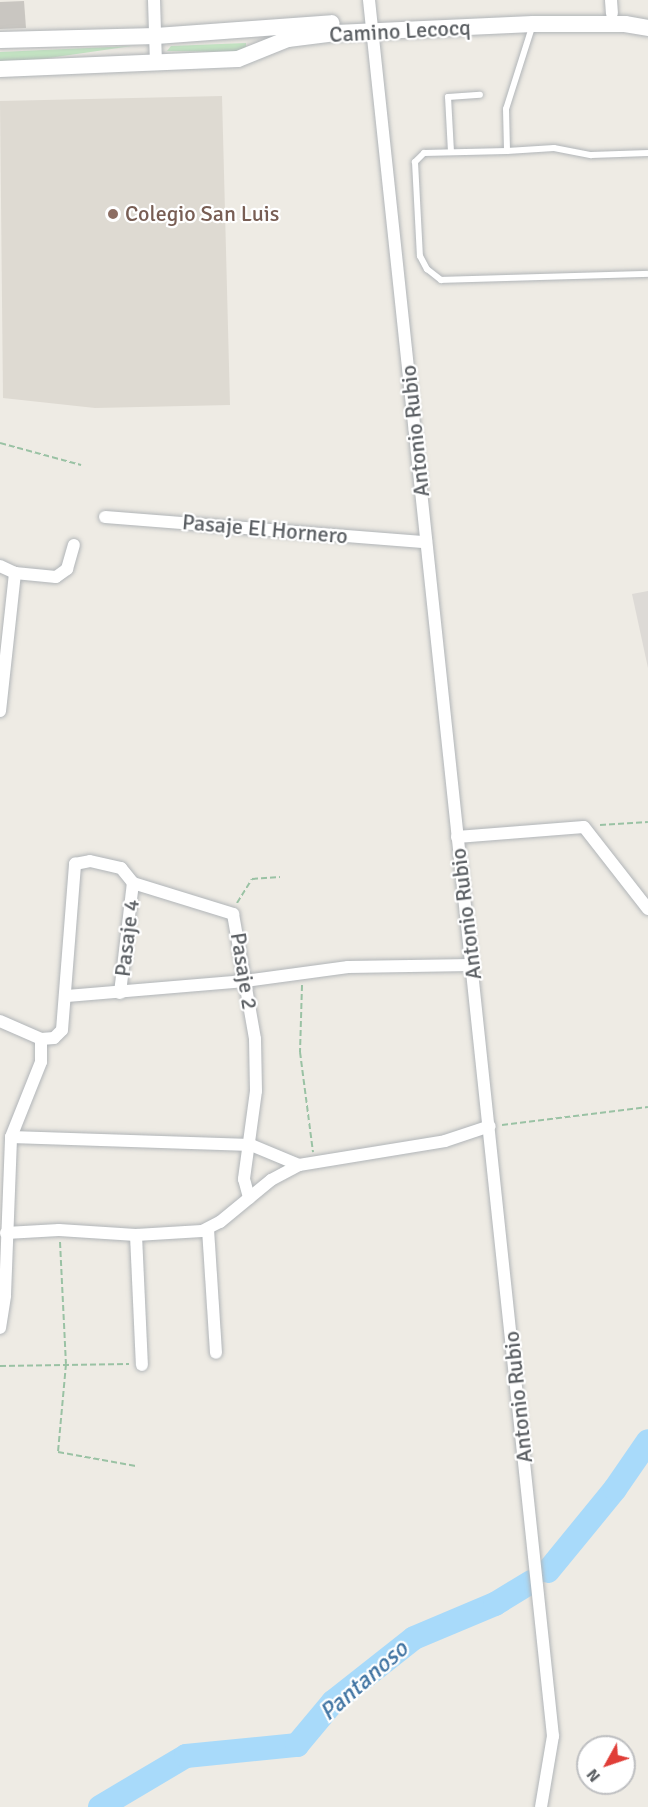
<!DOCTYPE html>
<html>
<head>
<meta charset="utf-8">
<style>
  body { margin:0 }
  #map { position:relative; width:648px; height:1807px; overflow:hidden; background:#eeebe4; font-family:Signika,sans-serif }
  div>[style] { position:absolute }
  [style*='--x'] { left:calc(var(--x)*1px); top:calc(var(--y)*1px); width:calc(var(--w)*1px); rotate:calc(var(--a)*1deg) }
  .industrial>* { inset:0; background:#dddad6 }
  .education>* { inset:0; background:#dedad2 }
  .green>* { inset:0; background:#c3e4c2 }
  .river>* { height:24px; margin:-12px; padding:0 12px; transform-origin:12px; border-radius:12px; background:#a8dafa }
  .building>* { inset:0; background:#c9c6c1 }
  .path>* { height:2px; margin-top:-1px; transform-origin:0; background:repeating-linear-gradient(90deg,#9ac2a4 0 6px,transparent 0 9px) }
  .roads { filter:drop-shadow(0 0 2px #b1b5b8) drop-shadow(0 0 2px #b1b5b8) }
  .lane>* { height:6px; margin:-3px; padding:0 3px; transform-origin:3px; border-radius:3px; background:#fff }
  .street>* { height:12px; margin:-6px; padding:0 6px; transform-origin:6px; border-radius:6px; background:#fff }
  .secondary>* { height:16px; margin:-8px; padding:0 8px; transform-origin:8px; border-radius:8px; background:#fff }
  .dots>* { width:16px; height:16px; translate:-50% -50%; box-sizing:border-box; border:3px solid #fff; border-radius:50% }
  span { translate:-50% -50%; white-space:nowrap; text-align:center; line-height:1.15; -webkit-text-stroke:4.5px #fff; paint-order:stroke }
  .street-label { font-size:22px; color:#5c6064 }
  .education-label { font-size:22px; color:#785e54 }
  .left { translate:0 -50%; text-align:left }
  .water-label { font-size:24px; color:#4275a3; font-style:italic }
  .north { position:absolute; left:576px; top:1735px; width:60px; height:60px; box-sizing:border-box; background:#fff; border:2px solid #bebfc1; border-radius:50%; rotate:230deg; font-size:16px; font-weight:700; line-height:24px; text-align:center; color:#5c6064 }
  .north::after { content:''; display:block; margin:auto; width:21px; height:27px; background:#e03e38; clip-path:polygon(50% 0,100% 100%,50% 72%,0 100%) }
</style>
</head>
<body>
<div id="map">
  <div class="industrial">
    <i style="clip-path:polygon(648px 591px,648px 668px,632px 594px)"></i>
  </div>
  <div class="education">
    <i style="clip-path:polygon(222px 96px,230px 405px,95px 408px,3px 398px,0 101px)"></i>
  </div>
  <div class="green">
    <i style="clip-path:polygon(246px 43px,246px 52px,167px 51px,171px 46px)"></i>
    <i style="clip-path:polygon(132px 46px,35px 60px,0 61px,0 52px)"></i>
  </div>
  <div class="river">
    <i style="--x:548;--y:1571;--w:106;--a:-50.7"></i>
    <i style="--x:615;--y:1489;--w:58;--a:-55.5"></i>
    <i style="--x:100;--y:1807;--w:100;--a:-30.7"></i>
    <i style="--x:186;--y:1756;--w:112;--a:-5.7"></i>
    <i style="--x:297;--y:1745;--w:56;--a:-50.1"></i>
    <i style="--x:333;--y:1702;--w:103;--a:-38.3"></i>
    <i style="--x:414;--y:1638;--w:88;--a:-22.8"></i>
    <i style="--x:495;--y:1604;--w:42;--a:-31.4"></i>
  </div>
  <div class="building">
    <i style="clip-path:polygon(24px 1px,26px 28px,0 29px,0 2px)"></i>
  </div>
  <div class="path">
    <i style="--x:0;--y:443;--w:84;--a:15.2"></i>
    <i style="--x:600;--y:825;--w:48;--a:-3.6"></i>
    <i style="--x:237;--y:903;--w:28;--a:-58"></i>
    <i style="--x:252;--y:879;--w:28;--a:-4"></i>
    <i style="--x:302;--y:985;--w:67;--a:91.7"></i>
    <i style="--x:300;--y:1052;--w:101;--a:82.6"></i>
    <i style="--x:502;--y:1125;--w:147;--a:-7"></i>
    <i style="--x:60;--y:1242;--w:122;--a:87.2"></i>
    <i style="--x:66;--y:1364;--w:88;--a:95.2"></i>
    <i style="--x:58;--y:1452;--w:79;--a:10.2"></i>
    <i style="--x:0;--y:1366;--w:129;--a:-0.9"></i>
  </div>
  <div class="roads">
    <div class="lane">
      <i style="--x:533;--y:24;--w:89;--a:107.6"></i>
      <i style="--x:506;--y:109;--w:42;--a:88.6"></i>
      <i style="--x:507;--y:151;--w:83;--a:178.6"></i>
      <i style="--x:424;--y:153;--w:13;--a:135"></i>
      <i style="--x:415;--y:162;--w:94;--a:87"></i>
      <i style="--x:420;--y:256;--w:15;--a:62"></i>
      <i style="--x:427;--y:269;--w:18;--a:38"></i>
      <i style="--x:441;--y:280;--w:207;--a:-1.7"></i>
      <i style="--x:507;--y:151;--w:47;--a:-3.7"></i>
      <i style="--x:554;--y:148;--w:38;--a:11"></i>
      <i style="--x:591;--y:155;--w:57;--a:-2"></i>
      <i style="--x:451;--y:152;--w:55;--a:-93.1"></i>
      <i style="--x:448;--y:97;--w:32;--a:-4"></i>
    </div>
    <div class="street">
      <i style="--x:154;--y:0;--w:64;--a:88.2"></i>
      <i style="--x:369;--y:0;--w:1746;--a:83.95"></i>
      <i style="--x:553;--y:1736;--w:72;--a:99.6"></i>
      <i style="--x:611;--y:0;--w:13;--a:86"></i>
      <i style="--x:105;--y:517;--w:322;--a:4.5"></i>
      <i style="--x:0;--y:566;--w:17;--a:25"></i>
      <i style="--x:15;--y:573;--w:41;--a:5.6"></i>
      <i style="--x:56;--y:577;--w:14;--a:-36"></i>
      <i style="--x:67;--y:569;--w:25;--a:-74"></i>
      <i style="--x:0;--y:711;--w:139;--a:-83.8"></i>
      <i style="--x:457;--y:837;--w:127;--a:-4.5"></i>
      <i style="--x:584;--y:827;--w:104;--a:52"></i>
      <i style="--x:120;--y:993;--w:111;--a:-83.3"></i>
      <i style="--x:67;--y:996;--w:179;--a:-4.8"></i>
      <i style="--x:245;--y:981;--w:104;--a:-7.7"></i>
      <i style="--x:348;--y:967;--w:124;--a:-0.9"></i>
      <i style="--x:0;--y:1021;--w:45;--a:23.7"></i>
      <i style="--x:41;--y:1039;--w:13;--a:-4"></i>
      <i style="--x:54;--y:1038;--w:11;--a:-45"></i>
      <i style="--x:62;--y:1030;--w:167;--a:-85.5"></i>
      <i style="--x:75;--y:864;--w:15;--a:-11"></i>
      <i style="--x:90;--y:861;--w:32;--a:13"></i>
      <i style="--x:121;--y:868;--w:19;--a:51"></i>
      <i style="--x:133;--y:883;--w:105;--a:17.2"></i>
      <i style="--x:233;--y:914;--w:127;--a:80"></i>
      <i style="--x:255;--y:1039;--w:52;--a:88.9"></i>
      <i style="--x:256;--y:1091;--w:89;--a:97.8"></i>
      <i style="--x:244;--y:1179;--w:20;--a:75"></i>
      <i style="--x:11;--y:1137;--w:240;--a:1.9"></i>
      <i style="--x:251;--y:1145;--w:52;--a:22.6"></i>
      <i style="--x:208;--y:1229;--w:124;--a:86.3"></i>
      <i style="--x:6;--y:1233;--w:53;--a:-3.2"></i>
      <i style="--x:59;--y:1230;--w:77;--a:3.7"></i>
      <i style="--x:136;--y:1235;--w:66;--a:-3.5"></i>
      <i style="--x:202;--y:1231;--w:20;--a:-27"></i>
      <i style="--x:220;--y:1222;--w:66;--a:-39.5"></i>
      <i style="--x:271;--y:1180;--w:32;--a:-28"></i>
      <i style="--x:299;--y:1165;--w:148;--a:-9.3"></i>
      <i style="--x:445;--y:1141;--w:47;--a:-18.4"></i>
      <i style="--x:136;--y:1235;--w:130;--a:87.4"></i>
      <i style="--x:0;--y:1328;--w:33;--a:-81"></i>
      <i style="--x:5;--y:1295;--w:158;--a:-87.8"></i>
      <i style="--x:11;--y:1137;--w:81;--a:-68.2"></i>
      <i style="--x:41;--y:1062;--w:23;--a:-90"></i>
    </div>
    <div class="secondary">
      <i style="--x:0;--y:40;--w:156;--a:-1.5"></i>
      <i style="--x:156;--y:36;--w:176;--a:-4.2"></i>
      <i style="--x:0;--y:69;--w:238;--a:-2.4"></i>
      <i style="--x:238;--y:59;--w:54;--a:-21.8"></i>
      <i style="--x:288;--y:39;--w:48;--a:-7.1"></i>
      <i style="--x:336;--y:33;--w:197;--a:-2.6"></i>
      <i style="--x:533;--y:24;--w:92;--a:0"></i>
      <i style="--x:625;--y:24;--w:23;--a:10"></i>
    </div>
  </div>
  <div class="dots">
    <i style="left:113px;top:214px;background:#8d6e63"></i>
  </div>
  <div class="street-label">
    <span style="left:400px;top:31px;rotate:-3deg">Camino Lecocq</span>
    <span style="left:415px;top:431px;rotate:-96deg">Antonio Rubio</span>
    <span style="left:265px;top:529px;rotate:5deg">Pasaje El Hornero</span>
    <span style="left:466px;top:914px;rotate:-97deg">Antonio Rubio</span>
    <span style="left:127px;top:938px;rotate:-83deg">Pasaje 4</span>
    <span style="left:244px;top:971px;rotate:81deg">Pasaje 2</span>
    <span style="left:518px;top:1397px;rotate:-96deg">Antonio Rubio</span>
  </div>
  <div class="education-label">
    <span class="left" style="left:125px;top:214px">Colegio San Luis</span>
  </div>
  <div class="water-label">
    <span style="left:364px;top:1681px;rotate:-41deg">Pantanoso</span>
  </div>
  <div class="north">N</div>
</div>
</body>
</html>
